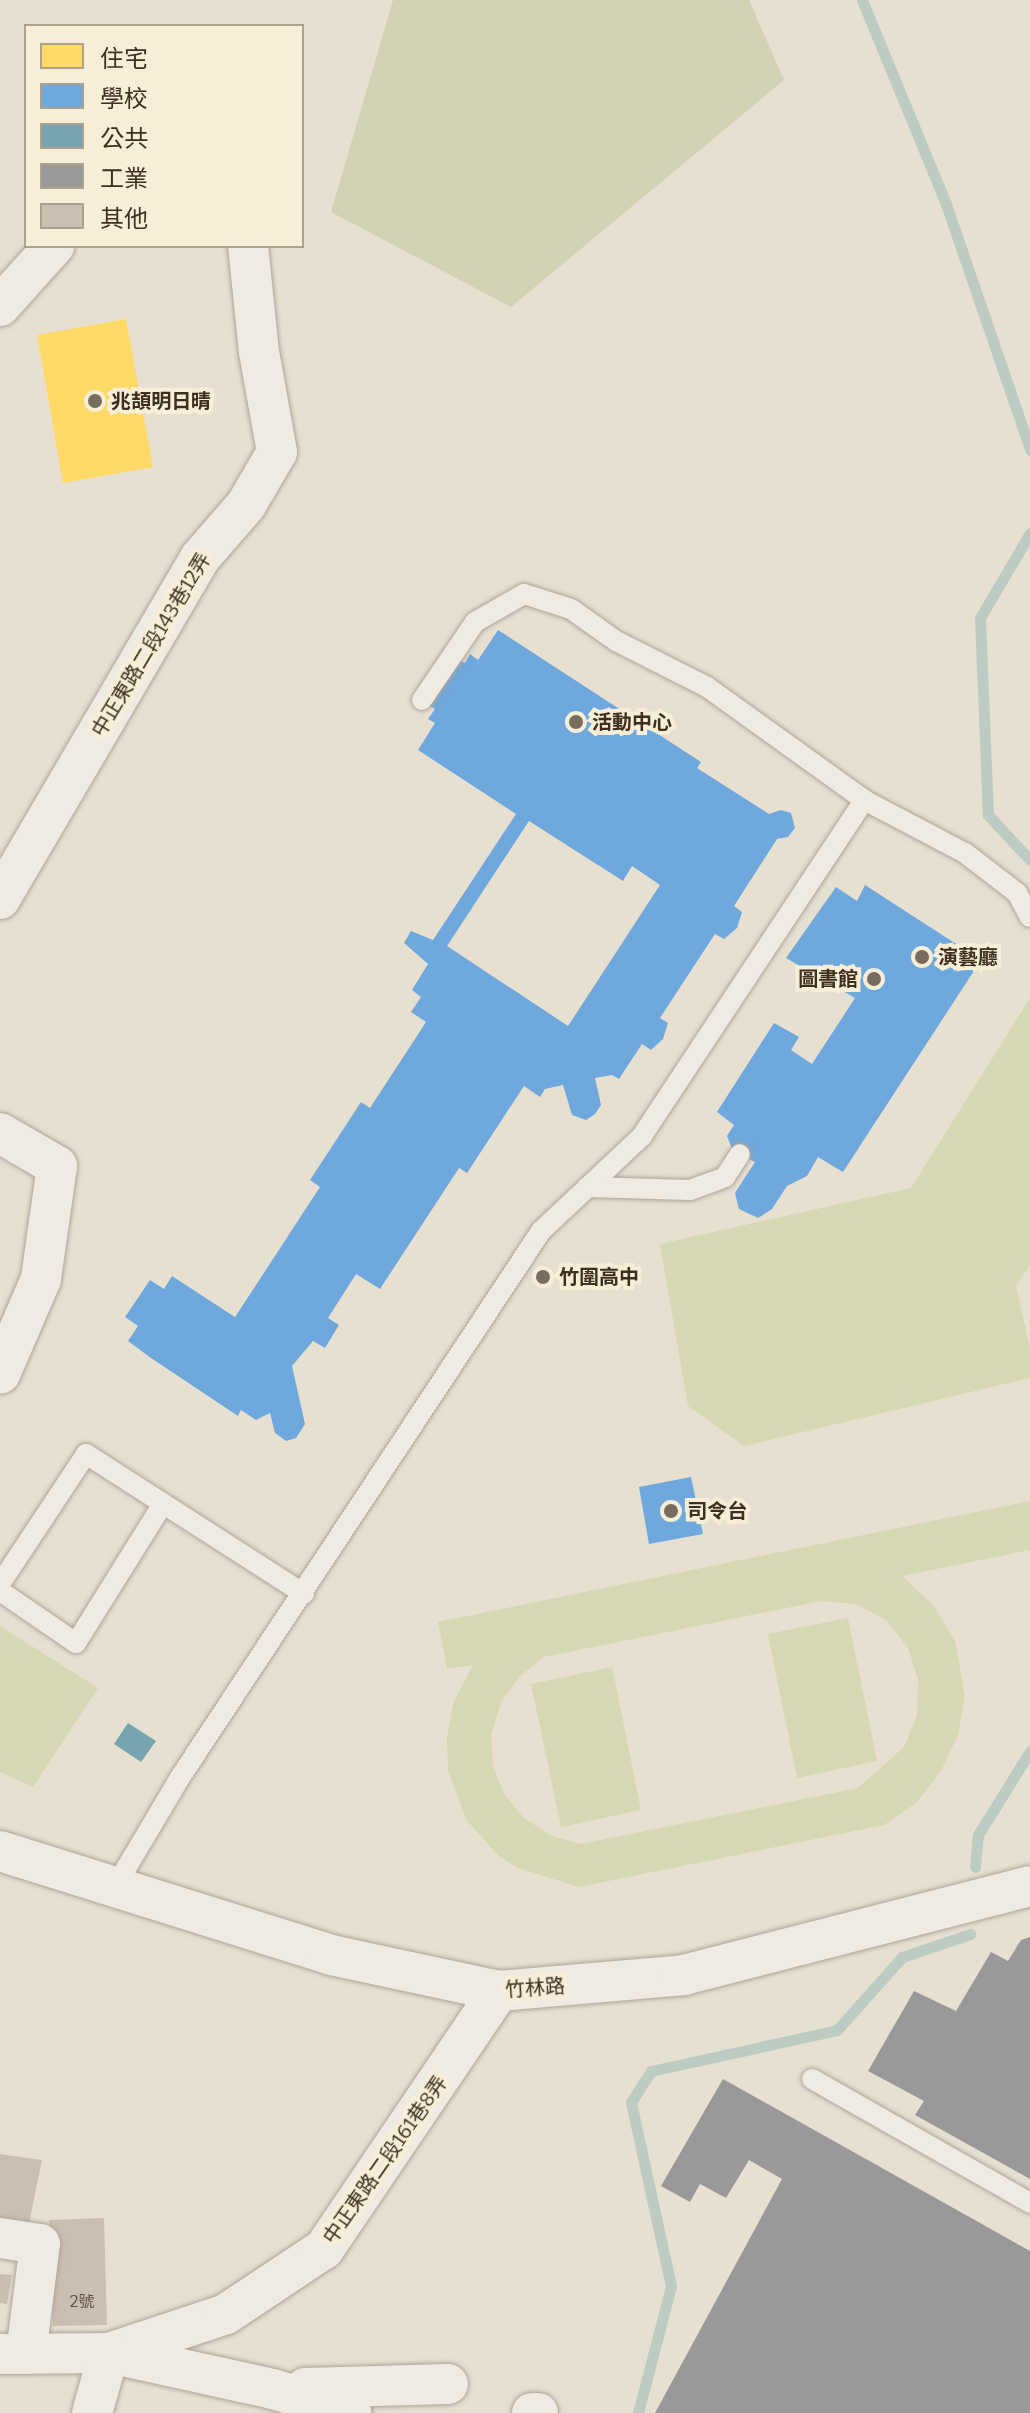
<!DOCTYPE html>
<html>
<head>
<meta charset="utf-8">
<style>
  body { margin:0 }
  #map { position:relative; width:1030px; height:2413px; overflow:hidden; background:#e7e0d1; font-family:Bitter,"Noto Sans TC",serif }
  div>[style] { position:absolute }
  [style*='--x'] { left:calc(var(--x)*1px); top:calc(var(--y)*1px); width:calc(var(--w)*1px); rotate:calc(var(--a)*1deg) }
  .green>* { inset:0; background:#d6d7b3 }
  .cemetery>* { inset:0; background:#d1d1b3 }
  .homes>* { inset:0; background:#ffd966 }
  .schools>* { inset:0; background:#6fa8dc }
  .public>* { inset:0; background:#76a5af }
  .industry>* { inset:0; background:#999 }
  .stream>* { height:11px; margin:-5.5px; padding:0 5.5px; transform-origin:5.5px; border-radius:5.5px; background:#bcccc2 }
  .building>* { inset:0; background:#cbbfb2 }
  .roads { filter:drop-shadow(0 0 2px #ada599) drop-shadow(0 0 2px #ada599) }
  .lane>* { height:20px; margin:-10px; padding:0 10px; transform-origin:10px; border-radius:10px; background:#efebe3 }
  .street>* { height:40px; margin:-20px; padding:0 20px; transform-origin:20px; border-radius:20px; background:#efebe3 }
  .dots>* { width:22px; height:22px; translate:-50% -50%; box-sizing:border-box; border:4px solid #f7eed8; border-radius:50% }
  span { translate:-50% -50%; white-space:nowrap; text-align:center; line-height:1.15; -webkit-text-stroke:8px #f7eed8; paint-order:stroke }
  .number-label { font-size:16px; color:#605244 }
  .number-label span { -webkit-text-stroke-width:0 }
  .poi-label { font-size:20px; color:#3d2e20; font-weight:700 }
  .left { translate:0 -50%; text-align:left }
  .right { translate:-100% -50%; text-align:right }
  .street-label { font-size:20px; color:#3d2e20 }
  .legend { position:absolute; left:24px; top:24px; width:280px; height:224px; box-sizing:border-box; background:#f7eed8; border:2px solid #ada18e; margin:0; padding:10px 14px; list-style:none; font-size:24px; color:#3d2e20 }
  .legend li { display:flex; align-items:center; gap:16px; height:40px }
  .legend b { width:40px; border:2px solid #ada18e }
</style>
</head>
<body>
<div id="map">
  <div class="green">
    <i style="clip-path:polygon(1030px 998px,1030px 1266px,1016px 1286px,1030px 1348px,1030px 1378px,744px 1446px,688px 1406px,660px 1244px,911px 1188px)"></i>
    <i style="clip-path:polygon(evenodd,1030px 1501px,1030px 1550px,902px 1576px,934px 1606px,955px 1641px,965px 1696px,958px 1735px,941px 1771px,916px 1803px,884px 1825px,579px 1887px,518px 1868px,499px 1856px,467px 1821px,448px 1771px,447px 1737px,454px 1701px,473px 1665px,447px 1669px,438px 1622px,1030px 1501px,821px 1601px,856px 1604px,886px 1620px,908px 1648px,918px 1679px,917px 1715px,904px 1747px,858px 1788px,581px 1844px,552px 1836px,524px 1818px,505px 1795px,493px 1767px,491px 1735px,501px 1702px,520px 1676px,544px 1657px,821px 1601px)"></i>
    <i style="clip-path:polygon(848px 1618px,877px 1761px,797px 1778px,768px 1634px)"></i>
    <i style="clip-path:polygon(0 1626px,98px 1688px,33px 1787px,0 1772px)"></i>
    <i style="clip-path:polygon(612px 1667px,641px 1810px,561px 1827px,531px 1684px)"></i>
  </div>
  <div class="cemetery">
    <i style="clip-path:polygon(393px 0,749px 0,784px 80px,511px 307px,331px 212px)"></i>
  </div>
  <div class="homes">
    <i style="clip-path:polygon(126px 319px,153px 467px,63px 483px,37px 335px)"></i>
  </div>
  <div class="schools">
    <i style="clip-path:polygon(evenodd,498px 630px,701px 762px,697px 768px,769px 814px,781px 810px,791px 813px,795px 828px,788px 837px,777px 839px,734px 906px,742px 912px,737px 928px,724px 939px,715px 934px,660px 1018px,668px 1023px,663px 1039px,651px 1050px,642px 1044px,619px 1079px,612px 1075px,595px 1078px,601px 1105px,595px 1114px,586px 1120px,572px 1115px,563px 1085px,545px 1089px,540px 1097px,524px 1086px,467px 1173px,459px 1168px,380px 1289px,356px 1274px,328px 1318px,339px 1325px,325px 1348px,313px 1341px,292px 1366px,305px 1424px,296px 1438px,286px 1441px,275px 1433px,270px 1413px,256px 1420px,241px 1410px,238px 1416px,151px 1358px,128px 1341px,138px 1326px,125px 1317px,150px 1280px,164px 1289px,172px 1276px,235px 1317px,320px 1187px,310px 1180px,361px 1102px,370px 1108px,426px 1022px,411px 1012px,421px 997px,412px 990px,428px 964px,404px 943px,411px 931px,433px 940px,516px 814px,418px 750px,435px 723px,428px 719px,435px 709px,428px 705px,458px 659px,465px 663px,470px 654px,478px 660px,498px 630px,529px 821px,623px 881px,632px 866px,660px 885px,568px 1026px,447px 946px,529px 821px)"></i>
    <i style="clip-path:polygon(865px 885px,981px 960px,843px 1172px,818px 1157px,807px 1176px,787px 1186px,772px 1209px,758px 1218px,739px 1209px,735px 1193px,755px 1162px,733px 1151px,727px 1136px,734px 1125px,717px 1112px,774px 1023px,799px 1037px,791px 1050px,812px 1064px,855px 998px,786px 958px,836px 887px,857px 901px)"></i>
    <i style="clip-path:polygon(691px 1477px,703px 1534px,649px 1544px,639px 1487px)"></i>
  </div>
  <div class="public">
    <i style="clip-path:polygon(128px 1723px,156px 1741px,141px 1762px,114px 1744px)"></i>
  </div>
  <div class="industry">
    <i style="clip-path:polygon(1030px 1937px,1030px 2179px,915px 2115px,924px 2101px,868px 2071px,914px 1991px,956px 2011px,991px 1952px,1008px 1961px,1021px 1940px)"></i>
    <i style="clip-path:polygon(723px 2079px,1030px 2251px,1030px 2413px,655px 2413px,782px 2179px,749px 2160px,726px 2198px,700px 2184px,690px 2202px,661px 2186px)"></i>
  </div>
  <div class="stream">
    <i style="--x:862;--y:0;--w:221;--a:67.6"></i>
    <i style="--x:946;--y:204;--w:260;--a:71.1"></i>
    <i style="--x:1030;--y:533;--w:99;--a:120.5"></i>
    <i style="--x:980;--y:618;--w:197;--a:87.7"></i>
    <i style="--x:988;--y:815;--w:62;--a:47"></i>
    <i style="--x:975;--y:1867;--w:32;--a:-85"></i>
    <i style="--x:978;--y:1835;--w:99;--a:-58.2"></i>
    <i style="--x:638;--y:2413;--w:131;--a:-75.4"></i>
    <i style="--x:671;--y:2286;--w:188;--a:-102.3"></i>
    <i style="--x:631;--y:2102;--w:37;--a:-57"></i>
    <i style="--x:651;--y:2071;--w:190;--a:-12.4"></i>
    <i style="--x:837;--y:2030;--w:98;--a:-48.3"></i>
    <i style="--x:902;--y:1957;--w:72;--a:-18.7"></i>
  </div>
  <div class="building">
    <i style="clip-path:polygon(0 2154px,42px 2160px,27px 2233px,0 2228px)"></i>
    <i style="clip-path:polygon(104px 2218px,107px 2325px,53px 2326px,49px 2220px)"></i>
    <i style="clip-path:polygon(0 2274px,12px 2275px,7px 2304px,0 2303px)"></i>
  </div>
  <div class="roads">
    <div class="lane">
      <i style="--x:422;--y:700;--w:94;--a:-55.8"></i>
      <i style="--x:475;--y:622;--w:56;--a:-29.7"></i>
      <i style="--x:524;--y:594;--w:49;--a:17.7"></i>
      <i style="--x:571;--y:609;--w:55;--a:35.4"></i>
      <i style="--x:616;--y:641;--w:102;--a:26.8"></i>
      <i style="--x:707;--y:687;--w:193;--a:35.7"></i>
      <i style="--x:864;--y:800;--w:114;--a:27.7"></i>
      <i style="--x:965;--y:853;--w:66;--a:37.6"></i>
      <i style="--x:1017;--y:893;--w:27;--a:62"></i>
      <i style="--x:587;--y:1187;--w:103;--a:1.7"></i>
      <i style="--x:690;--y:1190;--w:37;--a:-20"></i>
      <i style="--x:725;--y:1177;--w:27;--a:-57"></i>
      <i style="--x:0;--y:1584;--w:156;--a:-56.5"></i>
      <i style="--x:86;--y:1454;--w:259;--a:32.7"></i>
      <i style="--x:0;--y:1591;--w:92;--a:34.4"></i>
      <i style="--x:76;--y:1643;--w:164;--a:-58"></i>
      <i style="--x:115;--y:1887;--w:126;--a:-59.3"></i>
      <i style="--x:179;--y:1779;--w:657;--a:-56.55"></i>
      <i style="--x:541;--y:1231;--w:139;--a:-43.2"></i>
      <i style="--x:642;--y:1136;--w:403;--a:-56.5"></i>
      <i style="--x:812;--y:2079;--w:251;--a:29.6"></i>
    </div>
    <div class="street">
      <i style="--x:0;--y:306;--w:81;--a:-48"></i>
      <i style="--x:0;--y:899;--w:395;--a:-59.6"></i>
      <i style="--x:200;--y:558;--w:70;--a:-49"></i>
      <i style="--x:246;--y:505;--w:61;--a:-59.7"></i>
      <i style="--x:277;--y:452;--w:102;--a:-100.2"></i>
      <i style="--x:259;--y:352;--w:107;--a:-95.9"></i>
      <i style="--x:0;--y:1133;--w:66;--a:30.1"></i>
      <i style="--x:57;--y:1166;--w:114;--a:98.1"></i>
      <i style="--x:41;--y:1279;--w:103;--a:113.3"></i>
      <i style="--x:0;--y:1851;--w:347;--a:17.4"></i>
      <i style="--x:331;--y:1955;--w:172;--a:12.1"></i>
      <i style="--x:499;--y:1991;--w:186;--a:-4.9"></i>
      <i style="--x:684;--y:1975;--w:357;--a:-14.4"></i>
      <i style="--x:0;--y:2238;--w:40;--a:8.5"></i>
      <i style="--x:40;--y:2244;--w:111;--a:97.3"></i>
      <i style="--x:109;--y:2353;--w:123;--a:-18.4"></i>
      <i style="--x:226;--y:2314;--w:118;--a:-33.6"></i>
      <i style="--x:324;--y:2249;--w:312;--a:-55.9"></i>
      <i style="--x:0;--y:2354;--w:109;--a:-0.5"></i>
      <i style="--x:109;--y:2353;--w:168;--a:12.4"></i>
      <i style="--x:273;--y:2389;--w:82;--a:17.1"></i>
      <i style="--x:305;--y:2388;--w:143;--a:-1.6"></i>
      <i style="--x:92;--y:2413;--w:62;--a:-74.2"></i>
      <i style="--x:532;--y:2413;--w:6;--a:0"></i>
    </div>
  </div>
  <div class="dots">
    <i style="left:95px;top:401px;background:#786c5e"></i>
    <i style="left:576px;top:722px;background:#786c5e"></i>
    <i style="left:922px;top:957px;background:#786c5e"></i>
    <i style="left:874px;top:979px;background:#786c5e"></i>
    <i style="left:543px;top:1277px;background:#786c5e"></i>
    <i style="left:671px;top:1511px;background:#786c5e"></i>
  </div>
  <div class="number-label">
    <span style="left:82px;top:2302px">2號</span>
  </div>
  <div class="poi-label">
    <span class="left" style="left:111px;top:401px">兆頡明日晴</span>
    <span class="left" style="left:592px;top:722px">活動中心</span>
    <span class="left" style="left:938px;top:957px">演藝廳</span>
    <span class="right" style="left:858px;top:979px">圖書館</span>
    <span class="left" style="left:559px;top:1277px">竹圍高中</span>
    <span class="left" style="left:687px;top:1511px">司令台</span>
  </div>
  <div class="street-label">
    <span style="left:151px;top:645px;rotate:-59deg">中正東路二段143巷12弄</span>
    <span style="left:535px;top:1988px;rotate:-4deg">竹林路</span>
    <span style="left:385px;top:2160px;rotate:-55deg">中正東路二段161巷8弄</span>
  </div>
  <ul class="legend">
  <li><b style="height:22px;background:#ffd966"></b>住宅</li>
  <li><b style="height:22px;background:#6fa8dc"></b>學校</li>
  <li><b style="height:22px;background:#76a5af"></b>公共</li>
  <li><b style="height:22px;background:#999"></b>工業</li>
  <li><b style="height:22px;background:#cbbfb2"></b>其他</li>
  </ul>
</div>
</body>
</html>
